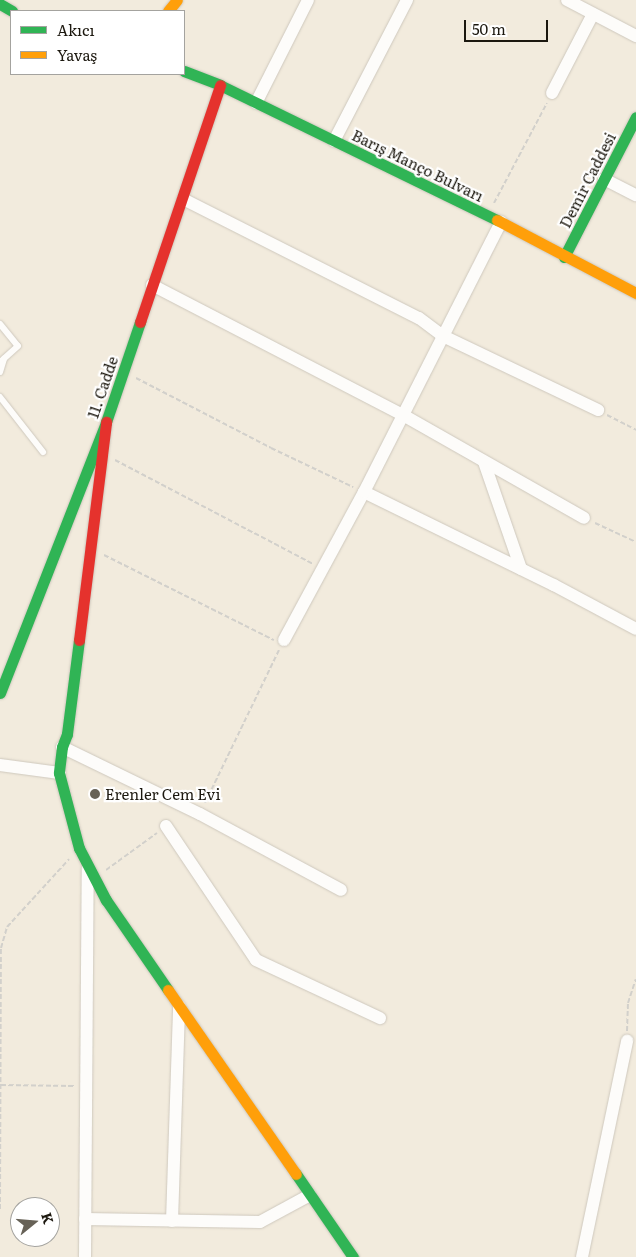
<!DOCTYPE html>
<html>
<head>
<meta charset="utf-8">
<style>
  body { margin:0 }
  #map { position:relative; width:636px; height:1257px; overflow:hidden; background:#f2ebdd; font-family:Literata,serif }
  div>[style] { position:absolute }
  [style*='--x'] { left:calc(var(--x)*1px); top:calc(var(--y)*1px); width:calc(var(--w)*1px); rotate:calc(var(--a)*1deg) }
  .path>* { height:2px; margin-top:-1px; transform-origin:0; background:repeating-linear-gradient(90deg,#d2d0cb 0 5px,transparent 0 7.5px) }
  .roads { filter:drop-shadow(0 0 1px #cec8bd) drop-shadow(0 0 1px #cec8bd) }
  .lane>* { height:6px; margin:-3px; padding:0 3px; transform-origin:3px; border-radius:3px; background:#fdfcfa }
  .street>* { height:12px; margin:-6px; padding:0 6px; transform-origin:6px; border-radius:6px; background:#fdfcfa }
  .fast>* { height:11px; margin:-5.5px; padding:0 5.5px; transform-origin:5.5px; border-radius:5.5px; background:#30b455 }
  .slow>* { height:11px; margin:-5.5px; padding:0 5.5px; transform-origin:5.5px; border-radius:5.5px; background:#ff9f0a }
  .jam>* { height:11px; margin:-5.5px; padding:0 5.5px; transform-origin:5.5px; border-radius:5.5px; background:#e5322d }
  .dots>* { width:14px; height:14px; translate:-50% -50%; box-sizing:border-box; border:2px solid #fff; border-radius:50% }
  span { translate:-50% -50%; white-space:nowrap; text-align:center; line-height:1.15; -webkit-text-stroke:4.5px #fff; paint-order:stroke }
  .street-label { font-size:15px; color:#1c180f }
  .poi-label { font-size:15px; color:#1c180f }
  .left { translate:0 -50%; text-align:left }
  .legend { position:absolute; left:10px; top:10px; width:175px; height:65px; box-sizing:border-box; background:#fff; border:1px solid #a4a39f; margin:0; padding:6px 9px; list-style:none; font-size:15px; color:#1c180f }
  .legend li { display:flex; align-items:center; gap:10px; height:25px }
  .legend b { width:25px; border:1px solid #a4a39f }
  .north { position:absolute; left:10px; top:1197px; width:50px; height:50px; box-sizing:border-box; background:#fff; border:1px solid #a4a39f; border-radius:50%; rotate:73deg; font-size:14px; font-weight:700; line-height:20px; text-align:center; color:#1c180f }
  .north::after { content:''; display:block; margin:auto; width:18px; height:22px; background:#676257; clip-path:polygon(50% 0,100% 100%,50% 72%,0 100%) }
  .scale { position:absolute; left:464px; top:20px; width:84px; height:22px; box-sizing:border-box; border:2px solid #1c180f; border-top:0; padding-left:6px; font-size:15px; line-height:18px; white-space:nowrap; color:#1c180f; -webkit-text-stroke:4px #fff; paint-order:stroke }
</style>
</head>
<body>
<div id="map">
  <div class="path">
    <i style="--x:494;--y:203;--w:113;--a:-62.1"></i>
    <i style="--x:136;--y:378;--w:152;--a:27.4"></i>
    <i style="--x:271;--y:448;--w:91;--a:25.4"></i>
    <i style="--x:607;--y:415;--w:33;--a:27"></i>
    <i style="--x:115;--y:460;--w:224;--a:27.7"></i>
    <i style="--x:595;--y:523;--w:45;--a:24.9"></i>
    <i style="--x:104;--y:555;--w:190;--a:26.6"></i>
    <i style="--x:205;--y:803;--w:170;--a:-64.2"></i>
    <i style="--x:106;--y:870;--w:63;--a:-36"></i>
    <i style="--x:627;--y:1031;--w:28;--a:-88"></i>
    <i style="--x:628;--y:1003;--w:25;--a:-72"></i>
    <i style="--x:1;--y:1085;--w:73;--a:0.8"></i>
    <i style="--x:0;--y:1209;--w:261;--a:-89.8"></i>
    <i style="--x:1;--y:948;--w:22;--a:-74"></i>
    <i style="--x:7;--y:927;--w:92;--a:-47.6"></i>
  </div>
  <div class="roads">
    <div class="lane">
      <i style="--x:0;--y:324;--w:28;--a:51"></i>
      <i style="--x:18;--y:346;--w:24;--a:138"></i>
      <i style="--x:0;--y:372;--w:14;--a:-73"></i>
      <i style="--x:0;--y:397;--w:70;--a:52"></i>
    </div>
    <div class="street">
      <i style="--x:567;--y:0;--w:78;--a:27.6"></i>
      <i style="--x:552;--y:93;--w:89;--a:-62.6"></i>
      <i style="--x:256;--y:103;--w:115;--a:-63.2"></i>
      <i style="--x:334;--y:141;--w:159;--a:-62.6"></i>
      <i style="--x:604;--y:179;--w:36;--a:27"></i>
      <i style="--x:183;--y:199;--w:264;--a:26.8"></i>
      <i style="--x:419;--y:318;--w:30;--a:37"></i>
      <i style="--x:443;--y:336;--w:172;--a:25.5"></i>
      <i style="--x:152;--y:285;--w:283;--a:27.4"></i>
      <i style="--x:403;--y:415;--w:208;--a:29.6"></i>
      <i style="--x:484;--y:462;--w:113;--a:70.9"></i>
      <i style="--x:364;--y:492;--w:212;--a:26.1"></i>
      <i style="--x:554;--y:585;--w:93;--a:28.2"></i>
      <i style="--x:284;--y:640;--w:168;--a:-61.6"></i>
      <i style="--x:364;--y:492;--w:303;--a:-63.1"></i>
      <i style="--x:62;--y:747;--w:153;--a:25.9"></i>
      <i style="--x:200;--y:814;--w:160;--a:28.3"></i>
      <i style="--x:0;--y:765;--w:60;--a:7.7"></i>
      <i style="--x:166;--y:826;--w:161;--a:56.1"></i>
      <i style="--x:256;--y:960;--w:137;--a:25.1"></i>
      <i style="--x:85;--y:1219;--w:175;--a:1"></i>
      <i style="--x:260;--y:1222;--w:57;--a:-28.4"></i>
      <i style="--x:172;--y:1221;--w:215;--a:-88.1"></i>
      <i style="--x:85;--y:1257;--w:388;--a:-89.6"></i>
      <i style="--x:582;--y:1257;--w:221;--a:-78.2"></i>
    </div>
    <div class="fast">
      <i style="--x:0;--y:4;--w:14;--a:30"></i>
      <i style="--x:184;--y:71;--w:39;--a:21"></i>
      <i style="--x:220;--y:85;--w:308;--a:26"></i>
      <i style="--x:564;--y:257;--w:157;--a:-62.8"></i>
      <i style="--x:79;--y:640;--w:95;--a:97.3"></i>
      <i style="--x:67;--y:734;--w:14;--a:111"></i>
      <i style="--x:62;--y:747;--w:26;--a:97"></i>
      <i style="--x:59;--y:773;--w:78;--a:75.1"></i>
      <i style="--x:79;--y:848;--w:59;--a:62.6"></i>
      <i style="--x:106;--y:900;--w:109;--a:55.4"></i>
      <i style="--x:0;--y:693;--w:291;--a:-68.6"></i>
      <i style="--x:106;--y:422;--w:106;--a:-71.2"></i>
      <i style="--x:296;--y:1174;--w:101;--a:55.5"></i>
    </div>
    <div class="slow">
      <i style="--x:168;--y:11;--w:14;--a:-51"></i>
      <i style="--x:497;--y:220;--w:157;--a:27.7"></i>
      <i style="--x:168;--y:990;--w:224;--a:55.2"></i>
    </div>
    <div class="jam">
      <i style="--x:140;--y:322;--w:250;--a:-71.3"></i>
      <i style="--x:79;--y:640;--w:220;--a:-82.9"></i>
    </div>
  </div>
  <div class="dots">
    <i style="left:95px;top:794px;background:#676257"></i>
  </div>
  <div class="street-label">
    <span style="left:418px;top:165px;rotate:26deg">Barış Manço Bulvarı</span>
    <span style="left:587px;top:180px;rotate:-63deg">Demir Caddesi</span>
    <span style="left:102px;top:387px;rotate:-71deg">11. Cadde</span>
  </div>
  <div class="poi-label">
    <span class="left" style="left:105px;top:794px">Erenler Cem Evi</span>
  </div>
  <ul class="legend">
  <li><b style="height:6px;background:#30b455"></b>Akıcı</li>
  <li><b style="height:6px;background:#ff9f0a"></b>Yavaş</li>
  </ul>
  <div class="north">K</div>
  <div class="scale">50 m</div>
</div>
</body>
</html>
